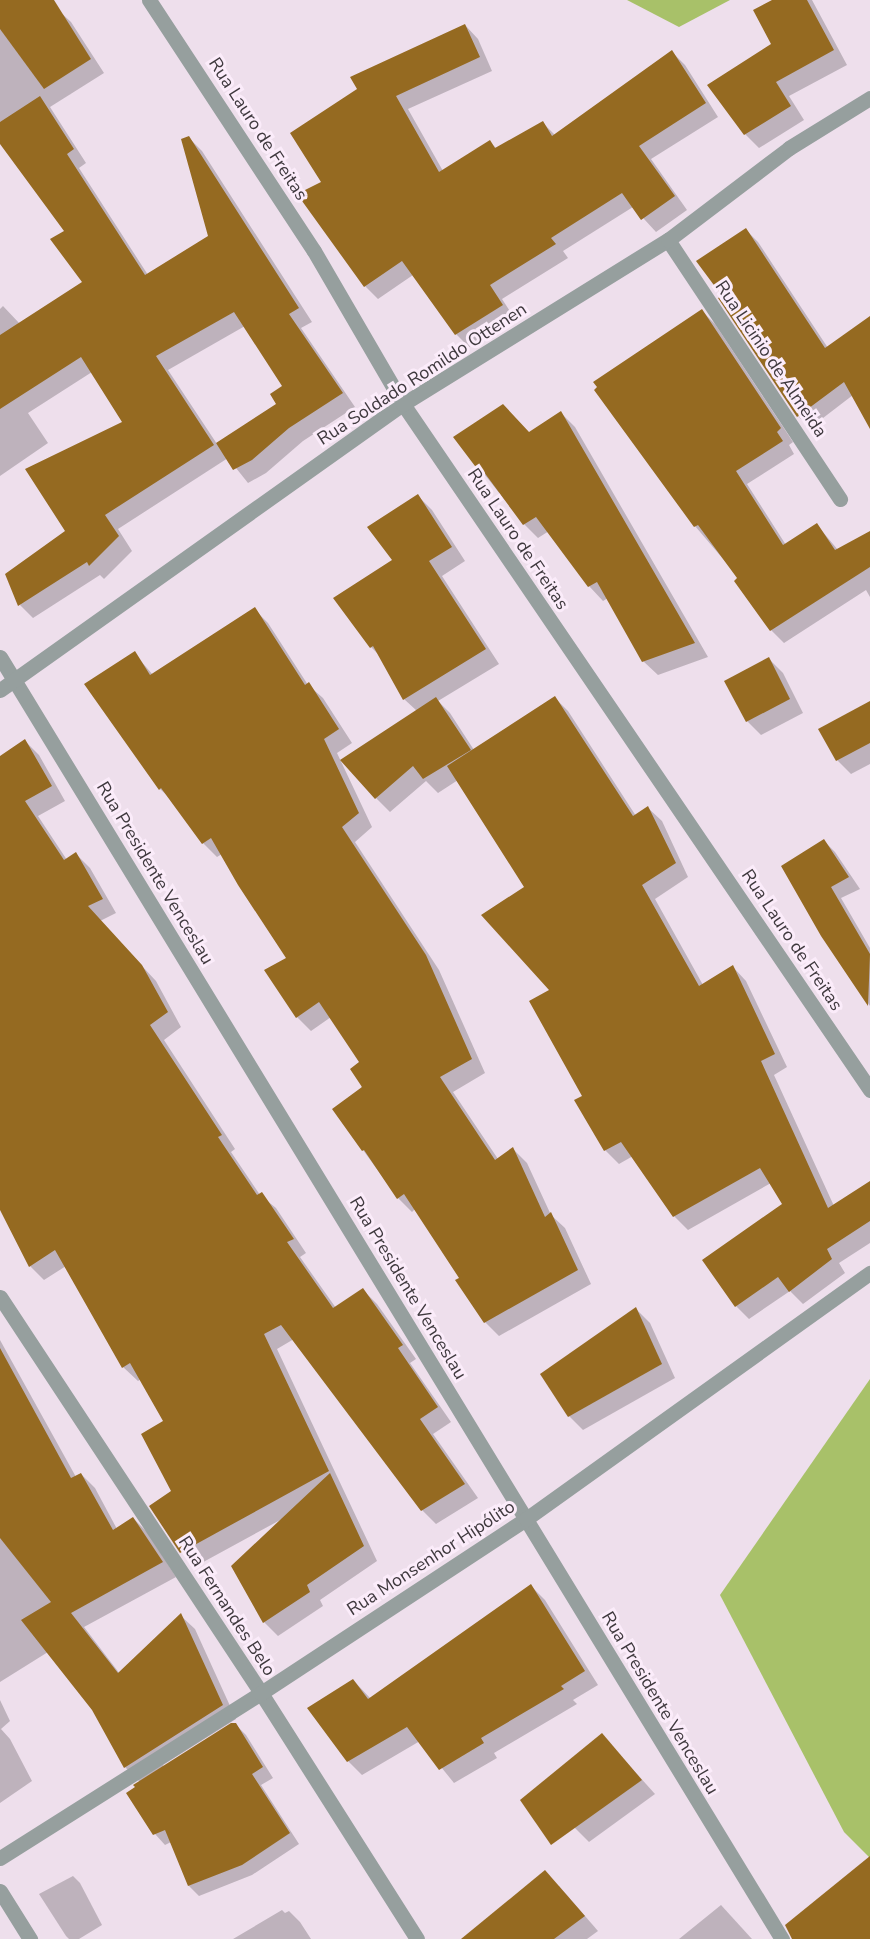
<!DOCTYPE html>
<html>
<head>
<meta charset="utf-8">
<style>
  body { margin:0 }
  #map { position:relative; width:870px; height:1939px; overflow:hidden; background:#eedfec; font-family:"Nunito Sans",sans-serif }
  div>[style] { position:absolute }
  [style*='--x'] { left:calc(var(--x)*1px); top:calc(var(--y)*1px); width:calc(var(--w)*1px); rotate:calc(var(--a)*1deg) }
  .green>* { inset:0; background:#a8c169 }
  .shadow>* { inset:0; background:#0003 }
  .building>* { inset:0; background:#956a21 }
  .minor>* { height:15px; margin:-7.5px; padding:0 7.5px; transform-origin:7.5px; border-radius:7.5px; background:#969f9e }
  span { translate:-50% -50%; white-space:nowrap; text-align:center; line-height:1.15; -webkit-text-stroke:6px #fbecfa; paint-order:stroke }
  .street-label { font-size:18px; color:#3f393e }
</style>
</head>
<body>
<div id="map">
  <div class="green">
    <i style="clip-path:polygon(627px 0,730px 0,679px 27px)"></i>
    <i style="clip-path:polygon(870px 1379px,870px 1858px,844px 1832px,720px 1595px)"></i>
  </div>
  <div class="shadow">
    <i style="clip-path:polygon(evenodd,0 0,47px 0,71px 22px,104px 73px,50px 107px,86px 163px,79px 168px,148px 275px,210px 237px,188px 137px,202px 151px,312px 322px,301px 328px,355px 407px,303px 441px,266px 473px,248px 483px,228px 458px,118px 529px,132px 551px,104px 579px,100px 575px,33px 618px,20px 605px,67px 531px,124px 423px,92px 372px,28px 413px,48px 443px,0 476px,0 309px,3px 306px,20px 324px,84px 283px,66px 231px,0 141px,0 0,245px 326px,284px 386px,278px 404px,217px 444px,168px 370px,245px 326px)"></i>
    <i style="clip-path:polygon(775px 0,812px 0,847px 65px,789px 96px,804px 120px,759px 148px,745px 134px,773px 44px)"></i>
    <i style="clip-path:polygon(465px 25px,478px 39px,492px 71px,408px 109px,443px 171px,490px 142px,497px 149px,543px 123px,556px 136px,672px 52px,685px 65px,718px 117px,651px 159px,687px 210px,656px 232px,633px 207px,563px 251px,568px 258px,502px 299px,515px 319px,469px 347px,456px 334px,413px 275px,378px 299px,365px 286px,323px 183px,292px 134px)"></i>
    <i style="clip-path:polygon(746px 230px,758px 242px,828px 348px,870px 337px,870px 426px,853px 395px,810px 428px,798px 416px,724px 297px)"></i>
    <i style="clip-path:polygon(702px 311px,715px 324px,793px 442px,789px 445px,794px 454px,747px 484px,786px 545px,817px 525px,838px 550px,870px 532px,870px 597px,866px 590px,784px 643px,771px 630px,740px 579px,695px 526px)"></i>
    <i style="clip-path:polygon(561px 413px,575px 427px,708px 657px,658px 675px,643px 661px,608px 598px,603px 601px,589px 586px,549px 531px,538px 538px,524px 524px,481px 470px)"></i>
    <i style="clip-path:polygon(418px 496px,432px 510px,465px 561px,442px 576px,499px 664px,438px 701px,450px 713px,474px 750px,555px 698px,568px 711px,636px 816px,648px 808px,662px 821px,688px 877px,655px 899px,703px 985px,733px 967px,746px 981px,787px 1067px,774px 1075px,834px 1206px,870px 1195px,870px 1243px,839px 1263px,845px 1273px,803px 1304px,790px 1291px,749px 1319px,736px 1306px,784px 1204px,771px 1183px,688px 1230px,674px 1216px,633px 1156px,619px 1164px,605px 1150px,576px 1101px,584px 1096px,551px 990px,526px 887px,458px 780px,438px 793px,426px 781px,390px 812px,376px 798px,417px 711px,404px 699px,382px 658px,371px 647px,394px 560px)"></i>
    <i style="clip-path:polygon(254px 609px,268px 623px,308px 685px,323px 698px,352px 743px,337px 753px,372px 827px,355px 842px,439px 970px,485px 1073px,453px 1092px,498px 1159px,513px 1149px,527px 1163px,551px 1215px,565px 1228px,591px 1284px,499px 1336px,485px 1322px,461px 1278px,415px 1209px,412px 1212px,398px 1198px,363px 1150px,361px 1063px,331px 1017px,311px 1031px,297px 1017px,266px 971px,288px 958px,222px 854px,217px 857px,203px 843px,174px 802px,160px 789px,134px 653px,153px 675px)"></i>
    <i style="clip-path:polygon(769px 659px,783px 673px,803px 713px,761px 735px,747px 721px)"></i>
    <i style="clip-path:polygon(870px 703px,870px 764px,851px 774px,837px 760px)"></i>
    <i style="clip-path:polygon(25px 741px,39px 755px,65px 801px,38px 816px,67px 860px,76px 854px,90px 868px,116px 913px,100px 921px,156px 981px,181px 1027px,164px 1040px,235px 1149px,231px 1152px,260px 1195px,276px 1208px,306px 1253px,300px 1257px,336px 1308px,363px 1290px,377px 1304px,416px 1359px,410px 1363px,451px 1422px,433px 1434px,478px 1498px,436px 1524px,422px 1510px,294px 1339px,277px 1349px,377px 1561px,320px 1600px,323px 1606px,278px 1636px,264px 1622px,282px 1519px,196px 1566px,182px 1552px,165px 1421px,141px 1379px,138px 1381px,123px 1367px,66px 1266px,44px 1280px,30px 1266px,0 1208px,0 758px)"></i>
    <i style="clip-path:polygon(824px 841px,835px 852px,860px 889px,841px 898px,870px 948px,870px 1006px,822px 936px)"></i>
    <i style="clip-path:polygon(636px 1309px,650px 1323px,675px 1378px,583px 1430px,569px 1416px)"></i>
    <i style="clip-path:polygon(0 1340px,76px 1477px,81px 1474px,95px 1488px,117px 1529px,133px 1518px,147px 1532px,176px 1577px,84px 1627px,120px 1674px,181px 1616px,195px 1629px,236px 1719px,163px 1765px,165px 1768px,236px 1725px,246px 1735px,273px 1778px,261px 1785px,299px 1844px,252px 1875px,199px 1896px,189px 1886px,171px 1842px,165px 1845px,155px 1834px,128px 1793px,141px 1783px,125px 1767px,93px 1710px,48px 1652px,0 1682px)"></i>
    <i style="clip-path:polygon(531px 1586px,545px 1600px,598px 1685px,573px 1700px,577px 1704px,494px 1753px,497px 1758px,454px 1783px,420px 1741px,362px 1775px,348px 1761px,353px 1680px,371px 1699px)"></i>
    <i style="clip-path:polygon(0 1700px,10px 1721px,1px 1729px,10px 1739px,32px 1781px,0 1803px)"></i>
    <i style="clip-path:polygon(602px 1735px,655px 1794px,589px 1842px,575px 1828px,546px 1781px)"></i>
    <i style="clip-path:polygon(73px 1876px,80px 1883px,102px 1925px,79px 1939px,69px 1939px,66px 1936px,39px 1894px)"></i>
    <i style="clip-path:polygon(559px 1886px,598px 1931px,587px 1939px,466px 1939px)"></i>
    <i style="clip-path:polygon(721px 1905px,752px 1939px,679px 1939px)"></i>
    <i style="clip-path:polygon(282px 1910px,285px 1913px,289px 1911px,300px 1922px,311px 1939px,233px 1939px)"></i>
  </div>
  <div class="building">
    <i style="clip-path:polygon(0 0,54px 0,91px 59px,44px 89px,0 29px)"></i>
    <i style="clip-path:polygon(772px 0,807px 0,834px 50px,776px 82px,791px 106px,744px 135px,707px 85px,771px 44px,753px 10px)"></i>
    <i style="clip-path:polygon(465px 24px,480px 57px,396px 96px,439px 172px,490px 140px,495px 148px,543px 121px,552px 136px,672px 50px,706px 103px,639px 146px,675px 196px,641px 220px,622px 193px,551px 238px,556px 244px,490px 285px,503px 305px,455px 335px,402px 261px,364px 287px,297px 194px,321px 182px,290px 133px,357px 89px,350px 77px)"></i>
    <i style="clip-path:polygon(40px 96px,74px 149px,67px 154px,145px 275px,208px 236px,181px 139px,189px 136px,299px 308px,289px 314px,343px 393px,289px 428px,252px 460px,233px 470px,216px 443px,276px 404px,270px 394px,282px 386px,234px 312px,156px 356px,214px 445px,105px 515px,119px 536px,89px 566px,87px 562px,18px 606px,5px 574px,65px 531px,25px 469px,122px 422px,81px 357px,0 409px,0 335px,82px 282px,50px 239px,64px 231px,0 144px,0 122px)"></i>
    <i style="clip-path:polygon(746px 228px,825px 348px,870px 316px,870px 429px,844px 382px,797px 417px,718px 298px,722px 296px,696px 261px)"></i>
    <i style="clip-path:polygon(702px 309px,781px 428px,777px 432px,783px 441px,736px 471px,783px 545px,817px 523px,835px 550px,870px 531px,870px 567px,770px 631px,734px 581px,737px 578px,698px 525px,694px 527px,594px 390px,597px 387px,593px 382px)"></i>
    <i style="clip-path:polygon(503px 404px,529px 432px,561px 411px,695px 643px,642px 662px,597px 582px,588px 587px,536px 517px,523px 525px,481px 468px,478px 470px,453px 437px)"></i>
    <i style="clip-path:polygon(418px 494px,452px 547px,429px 561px,486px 649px,403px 700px,373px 646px,370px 648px,333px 598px,392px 560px,367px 527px)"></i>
    <i style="clip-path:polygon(255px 607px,305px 685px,309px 682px,339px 729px,324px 739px,359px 813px,342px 827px,426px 955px,472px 1059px,440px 1077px,495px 1160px,513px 1147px,545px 1217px,551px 1212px,578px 1270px,484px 1323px,455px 1280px,459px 1278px,404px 1194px,397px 1199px,364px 1150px,362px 1151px,332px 1109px,362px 1087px,350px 1069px,359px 1062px,319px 1002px,296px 1018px,264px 970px,286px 958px,238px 885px,211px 838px,202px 844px,161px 788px,159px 790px,84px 684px,135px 651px,150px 675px)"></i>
    <i style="clip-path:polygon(769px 657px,790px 699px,746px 722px,724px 681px)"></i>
    <i style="clip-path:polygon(555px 696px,633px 816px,648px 806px,676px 863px,642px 885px,699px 986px,733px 965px,775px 1054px,761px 1061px,828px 1208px,870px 1181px,870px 1221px,827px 1249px,832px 1259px,789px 1292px,778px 1277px,735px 1307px,702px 1260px,782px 1204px,760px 1168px,673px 1217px,621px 1142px,604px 1151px,574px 1100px,582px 1096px,529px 1001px,549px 990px,481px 915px,524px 887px,447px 766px)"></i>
    <i style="clip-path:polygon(436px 697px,471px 750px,423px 779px,413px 766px,375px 799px,340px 760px)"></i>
    <i style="clip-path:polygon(870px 701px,870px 743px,836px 761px,818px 729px)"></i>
    <i style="clip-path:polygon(25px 739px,52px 786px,25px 801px,64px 860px,76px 852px,103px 899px,88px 906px,142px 965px,168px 1012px,150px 1025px,222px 1135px,218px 1137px,257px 1195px,262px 1192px,294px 1239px,287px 1242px,333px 1308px,363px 1288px,403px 1345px,398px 1348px,438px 1407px,420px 1419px,465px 1484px,421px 1511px,281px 1325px,264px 1334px,329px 1471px,180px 1553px,149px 1506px,171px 1491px,141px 1434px,163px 1421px,130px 1363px,122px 1368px,55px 1250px,29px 1267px,0 1210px,0 756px)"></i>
    <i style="clip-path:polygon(824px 839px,849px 877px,831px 887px,870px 954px,868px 1006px,821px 936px,781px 866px)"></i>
    <i style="clip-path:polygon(636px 1307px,662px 1364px,568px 1417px,540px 1374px)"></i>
    <i style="clip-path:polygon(0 1348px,71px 1478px,81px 1473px,113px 1530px,133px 1517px,163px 1562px,71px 1613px,118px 1673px,181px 1613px,223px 1705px,124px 1768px,92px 1710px,21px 1620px,51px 1602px,0 1538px)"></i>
    <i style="clip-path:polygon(330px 1473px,364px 1546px,307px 1585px,310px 1592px,263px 1623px,231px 1566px)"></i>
    <i style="clip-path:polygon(531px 1584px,585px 1671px,561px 1686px,564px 1689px,481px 1738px,484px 1743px,439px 1770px,407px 1727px,347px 1762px,307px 1708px,353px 1679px,368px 1699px)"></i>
    <i style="clip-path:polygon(231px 1723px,236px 1723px,263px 1767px,252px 1774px,290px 1833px,242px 1865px,188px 1886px,165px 1830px,153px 1835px,126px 1793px,135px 1787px,133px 1785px)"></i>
    <i style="clip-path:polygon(602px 1733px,642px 1780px,551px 1845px,520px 1800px)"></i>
    <i style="clip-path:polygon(870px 1856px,870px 1939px,792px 1939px,785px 1925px)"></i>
    <i style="clip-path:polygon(545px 1870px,585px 1916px,554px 1939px,461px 1939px)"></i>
  </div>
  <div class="minor">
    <i style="--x:149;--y:0;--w:300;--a:56.7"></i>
    <i style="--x:314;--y:251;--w:177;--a:59.8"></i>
    <i style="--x:403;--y:404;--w:830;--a:55.75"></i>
    <i style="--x:668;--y:240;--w:311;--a:56.4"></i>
    <i style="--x:0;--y:657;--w:1502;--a:58.62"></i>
    <i style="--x:0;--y:690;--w:494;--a:-35.4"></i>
    <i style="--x:403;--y:404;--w:312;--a:-31.8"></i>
    <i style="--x:668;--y:240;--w:152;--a:-37.2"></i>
    <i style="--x:789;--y:148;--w:95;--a:-31.7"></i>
    <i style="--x:0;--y:1297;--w:474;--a:56.6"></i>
    <i style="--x:261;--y:1693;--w:291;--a:57.6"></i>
    <i style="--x:0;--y:1858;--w:309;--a:-32.3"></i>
    <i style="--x:261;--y:1693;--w:317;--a:-33.3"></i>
    <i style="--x:526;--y:1519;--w:423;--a:-35.6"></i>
    <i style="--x:0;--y:1891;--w:57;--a:58"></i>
  </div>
  <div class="street-label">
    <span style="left:258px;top:129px;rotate:57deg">Rua Lauro de Freitas</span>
    <span style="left:771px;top:359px;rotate:56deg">Rua Licinio de Almeida</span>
    <span style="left:422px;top:374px;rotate:-33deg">Rua Soldado Romildo Ottenen</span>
    <span style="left:518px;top:539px;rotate:56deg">Rua Lauro de Freitas</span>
    <span style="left:155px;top:873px;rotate:59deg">Rua Presidente Venceslau</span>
    <span style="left:792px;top:940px;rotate:56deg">Rua Lauro de Freitas</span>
    <span style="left:408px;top:1288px;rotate:59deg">Rua Presidente Venceslau</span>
    <span style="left:431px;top:1558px;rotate:-33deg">Rua Monsenhor Hipólito</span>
    <span style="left:227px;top:1606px;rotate:57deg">Rua Fernandes Belo</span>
    <span style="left:660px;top:1703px;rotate:59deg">Rua Presidente Venceslau</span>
  </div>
</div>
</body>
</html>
